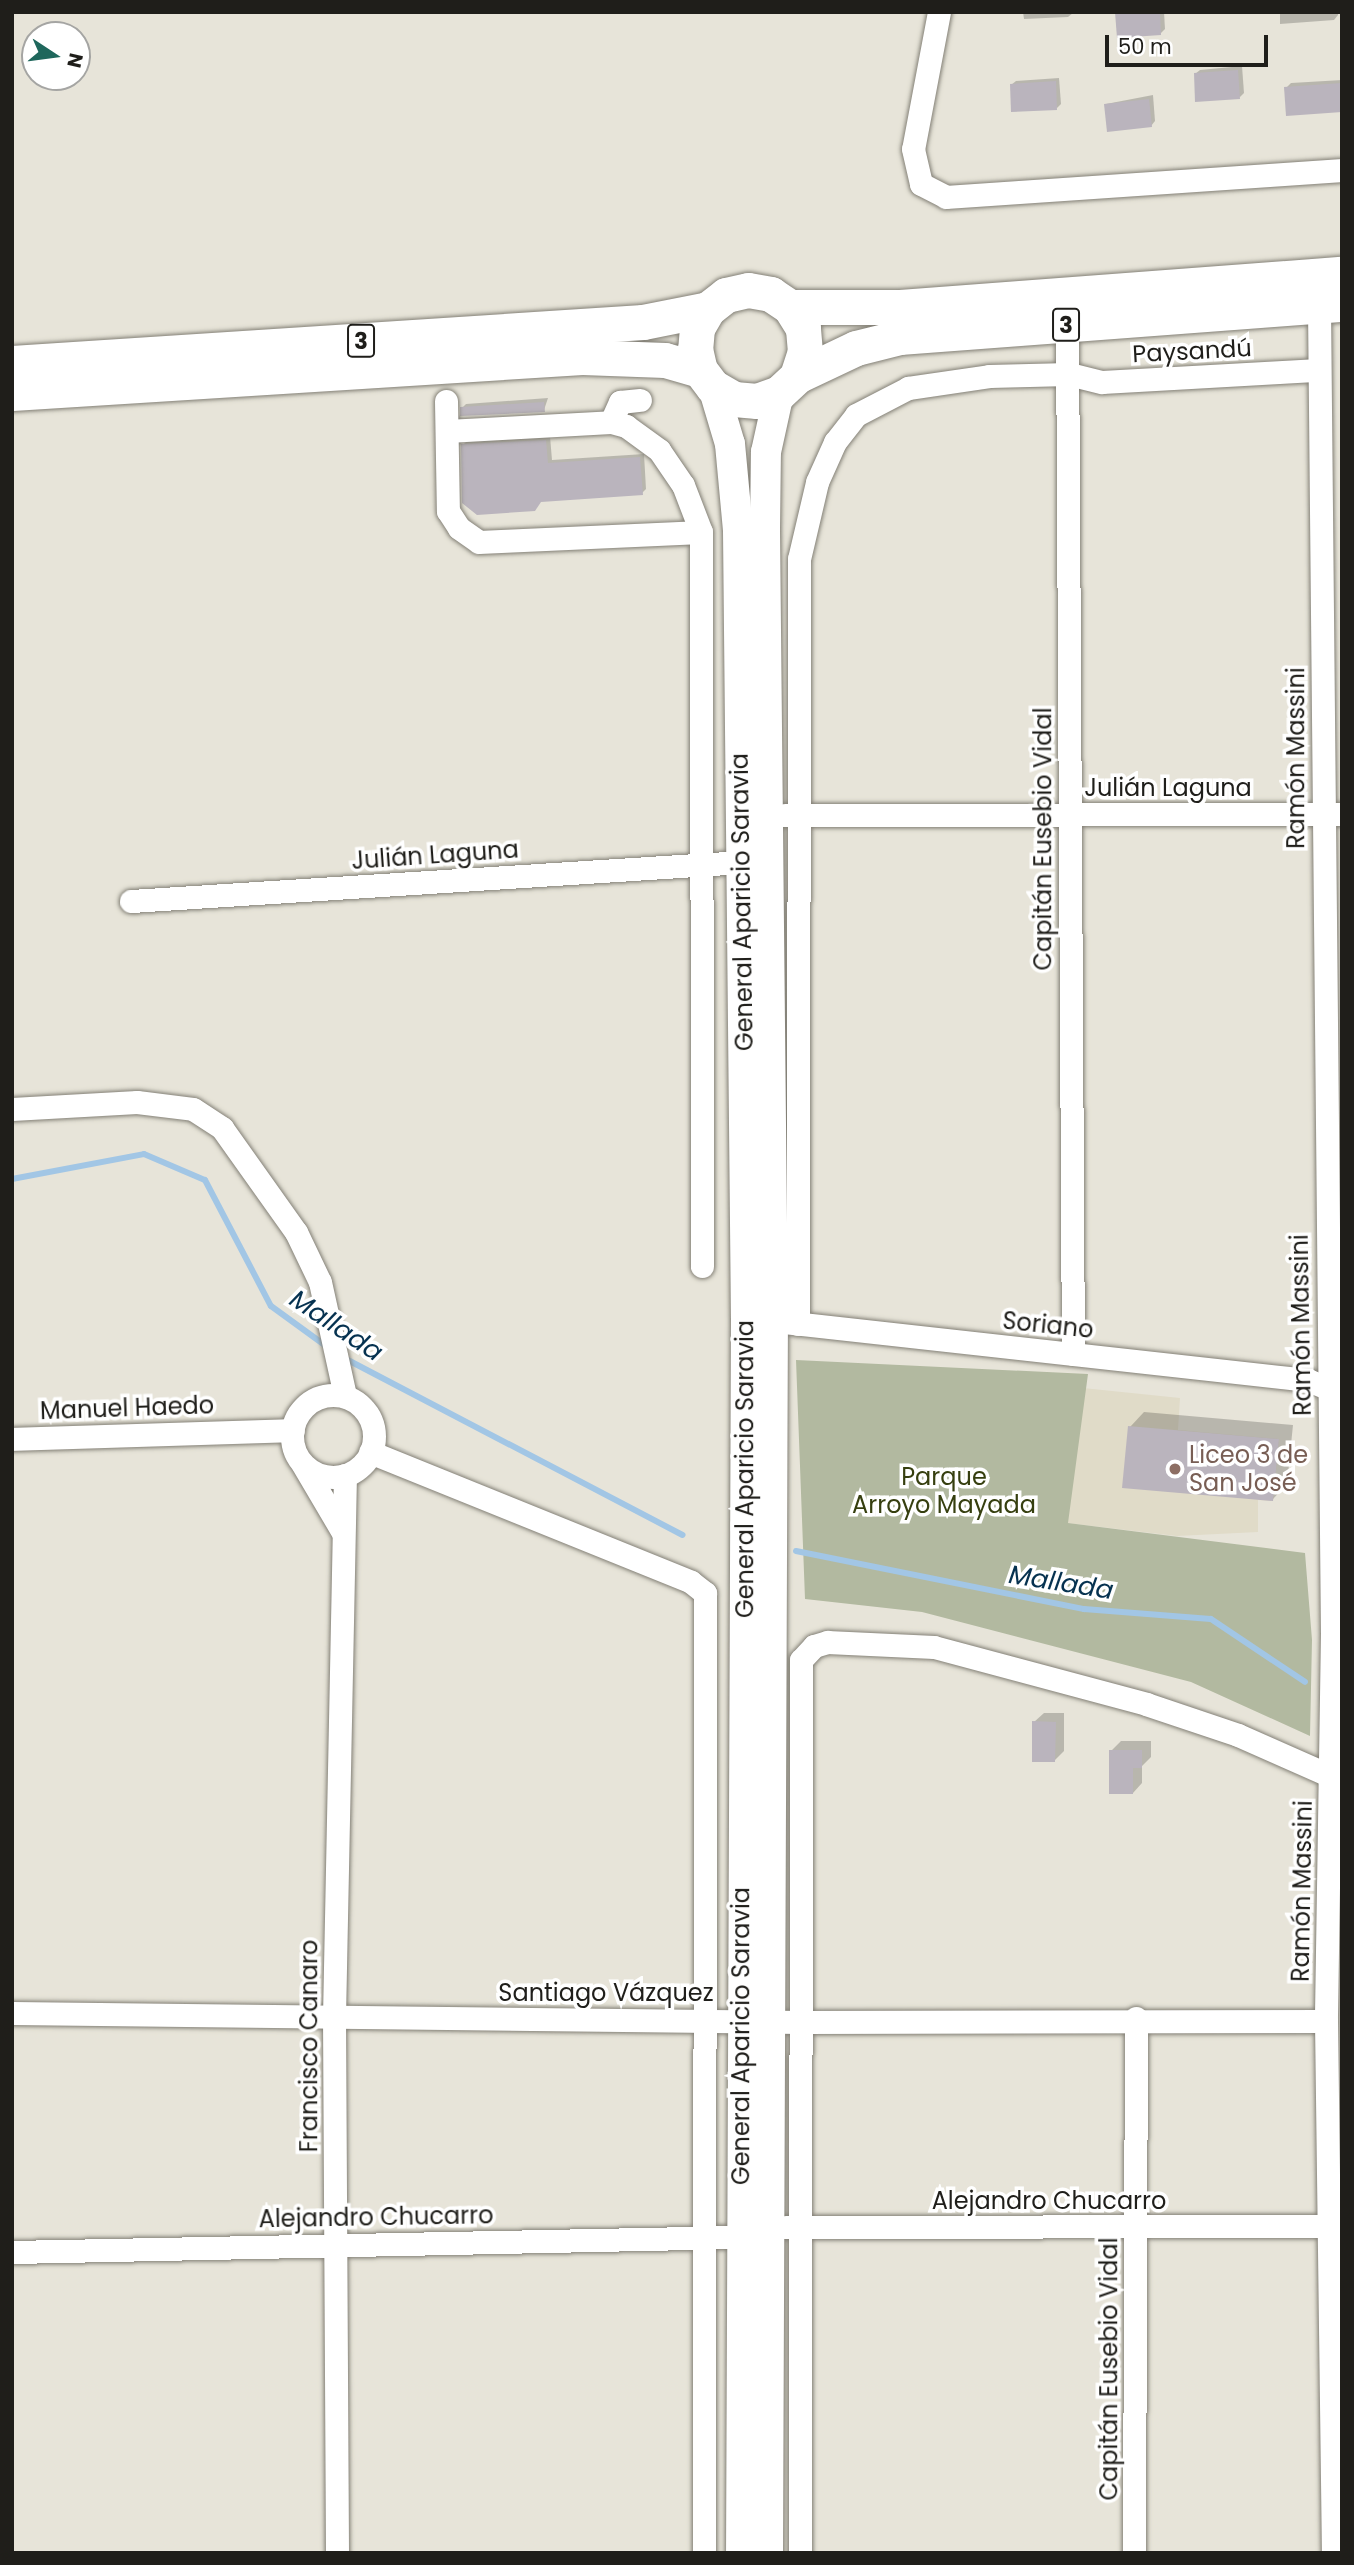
<!DOCTYPE html>
<html>
<head>
<meta charset="utf-8">
<style>
  body { margin:0 }
  #map { position:relative; width:1354px; height:2565px; overflow:hidden; background:#e7e4d9; font-family:Poppins,sans-serif }
  div>[style] { position:absolute }
  [style*='--x'] { left:calc(var(--x)*1px); top:calc(var(--y)*1px); width:calc(var(--w)*1px); rotate:calc(var(--a)*1deg) }
  .built>* { inset:0; background:#e0dbc8 }
  .green>* { inset:0; background:#b2b9a0 }
  .shadow>* { inset:0; background:#0003 }
  .stream>* { height:6px; margin:-3px; padding:0 3px; transform-origin:3px; border-radius:3px; background:#a2c6e5 }
  .building>* { inset:0; background:#bab4bd }
  .roads { filter:drop-shadow(0 0 2px #838076) drop-shadow(0 0 2px #838076) }
  .minor>* { height:23px; margin:-11.5px; padding:0 11.5px; transform-origin:11.5px; border-radius:11.5px; background:#fff }
  .minor>.ring { margin:-11.5px; padding:0; box-sizing:content-box; background:none; border:23px solid #fff; border-radius:50% }
  .major>* { height:30px; margin:-15px; padding:0 15px; transform-origin:15px; border-radius:15px; background:#fff }
  .highway>* { height:35px; margin:-17.5px; padding:0 17.5px; transform-origin:17.5px; border-radius:17.5px; background:#fff }
  .dots>* { width:19px; height:19px; translate:-50% -50%; box-sizing:border-box; border:4px solid #fff; border-radius:50% }
  span { translate:-50% -50%; white-space:nowrap; text-align:center; line-height:1.15; -webkit-text-stroke:7px #fff; paint-order:stroke }
  .shield-label span { padding:2px 5px; background:#fff; border:2px solid; border-radius:5px; -webkit-text-stroke-width:0 }
  .shield-label { font-size:23px; color:#1f1e1a; font-weight:700 }
  .street-label { font-size:24px; color:#1f1e1a }
  .education-label { font-size:24px; color:#785e54 }
  .left { translate:0 -50%; text-align:left }
  .park-label { font-size:24px; color:#363f0f }
  .water-label { font-size:26px; color:#063250; font-style:italic }
  .frame { position:absolute; inset:0; border:14px solid #1f1e1a; pointer-events:none }
  .north { position:absolute; left:21px; top:21px; width:70px; height:70px; box-sizing:border-box; background:#fff; border:2px solid #a5a5a3; border-radius:50%; rotate:103deg; font-size:19px; font-weight:700; line-height:28px; text-align:center; color:#1f1e1a }
  .north::after { content:''; display:block; margin:auto; width:24px; height:32px; background:#1f675c; clip-path:polygon(50% 0,100% 100%,50% 72%,0 100%) }
  .scale { position:absolute; left:1105px; top:35px; width:163px; height:32px; box-sizing:border-box; border:4px solid #1f1e1a; border-top:0; padding-left:9px; font-size:21px; line-height:24px; white-space:nowrap; color:#1f1e1a; -webkit-text-stroke:5px #fff; paint-order:stroke }
</style>
</head>
<body>
<div id="map">
  <div class="built">
    <i style="clip-path:polygon(1083px 1388px,1180px 1398px,1178px 1430px,1279px 1439px,1273px 1501px,1258px 1500px,1258px 1532px,1177px 1536px,1067px 1523px)"></i>
  </div>
  <div class="green">
    <i style="clip-path:polygon(796px 1360px,1088px 1374px,1068px 1523px,1305px 1553px,1312px 1640px,1310px 1736px,1191px 1682px,922px 1612px,805px 1599px)"></i>
  </div>
  <div class="shadow">
    <i style="clip-path:polygon(1023px 12px,1073px 12px,1073px 13px,1068px 17px,1024px 19px)"></i>
    <i style="clip-path:polygon(1117px 12px,1164px 12px,1165px 29px,1160px 34px)"></i>
    <i style="clip-path:polygon(1280px 12px,1338px 12px,1338px 15px,1334px 20px,1280px 24px)"></i>
    <i style="clip-path:polygon(1242px 66px,1244px 93px,1240px 97px,1195px 74px,1200px 70px)"></i>
    <i style="clip-path:polygon(1059px 78px,1061px 104px,1057px 108px,1011px 85px,1016px 81px)"></i>
    <i style="clip-path:polygon(1342px 80px,1342px 110px,1286px 88px,1291px 83px)"></i>
    <i style="clip-path:polygon(1153px 95px,1155px 121px,1151px 126px,1106px 104px)"></i>
    <i style="clip-path:polygon(548px 398px,544px 410px,462px 408px,466px 404px)"></i>
    <i style="clip-path:polygon(550px 436px,552px 460px,644px 454px,646px 489px,642px 493px,463px 445px,467px 441px)"></i>
    <i style="clip-path:polygon(1144px 1412px,1293px 1425px,1287px 1484px,1273px 1499px,1130px 1427px)"></i>
    <i style="clip-path:polygon(1044px 1713px,1064px 1713px,1064px 1751px,1054px 1761px,1034px 1722px)"></i>
    <i style="clip-path:polygon(1121px 1741px,1151px 1741px,1151px 1757px,1142px 1766px,1142px 1783px,1133px 1793px,1111px 1751px)"></i>
  </div>
  <div class="stream">
    <i style="--x:12;--y:1179;--w:134;--a:-10.7"></i>
    <i style="--x:144;--y:1154;--w:66;--a:23.1"></i>
    <i style="--x:205;--y:1180;--w:142;--a:62.4"></i>
    <i style="--x:271;--y:1306;--w:68;--a:36"></i>
    <i style="--x:344;--y:1358;--w:382;--a:27.6"></i>
    <i style="--x:796;--y:1551;--w:294;--a:11.4"></i>
    <i style="--x:1084;--y:1609;--w:127;--a:4.5"></i>
    <i style="--x:1211;--y:1619;--w:113;--a:33.8"></i>
  </div>
  <div class="building">
    <i style="clip-path:polygon(1115px 12px,1160px 12px,1161px 35px,1117px 38px)"></i>
    <i style="clip-path:polygon(1238px 70px,1240px 99px,1195px 102px,1194px 73px)"></i>
    <i style="clip-path:polygon(1056px 81px,1057px 110px,1011px 112px,1010px 84px)"></i>
    <i style="clip-path:polygon(1342px 83px,1342px 112px,1286px 116px,1284px 87px)"></i>
    <i style="clip-path:polygon(1149px 99px,1152px 127px,1107px 132px,1104px 104px)"></i>
    <i style="clip-path:polygon(544px 402px,545px 412px,460px 416px,460px 407px)"></i>
    <i style="clip-path:polygon(546px 440px,548px 463px,640px 457px,643px 495px,541px 502px,535px 511px,477px 515px,462px 503px,461px 444px)"></i>
    <i style="clip-path:polygon(1128px 1426px,1279px 1439px,1273px 1501px,1122px 1488px)"></i>
    <i style="clip-path:polygon(1032px 1721px,1056px 1722px,1055px 1762px,1032px 1762px)"></i>
    <i style="clip-path:polygon(1109px 1750px,1142px 1750px,1142px 1768px,1133px 1768px,1133px 1794px,1109px 1794px)"></i>
  </div>
  <div class="roads">
    <div class="minor">
      <i style="--x:939;--y:12;--w:139;--a:100.7"></i>
      <i style="--x:913;--y:149;--w:36;--a:77"></i>
      <i style="--x:921;--y:184;--w:28;--a:27"></i>
      <i style="--x:946;--y:197;--w:397;--a:-3.9"></i>
      <i style="--x:1319;--y:306;--w:1327;--a:89.44"></i>
      <i style="--x:1332;--y:1633;--w:388;--a:90.9"></i>
      <i style="--x:1326;--y:2021;--w:532;--a:89.25"></i>
      <i style="--x:1067;--y:325;--w:1029;--a:89.67"></i>
      <i style="--x:446;--y:401;--w:110;--a:89"></i>
      <i style="--x:448;--y:511;--w:20;--a:57"></i>
      <i style="--x:459;--y:528;--w:24;--a:35"></i>
      <i style="--x:479;--y:542;--w:222;--a:-2.6"></i>
      <i style="--x:611;--y:422;--w:22;--a:-66"></i>
      <i style="--x:620;--y:402;--w:20;--a:-6"></i>
      <i style="--x:447;--y:431;--w:164;--a:-3.1"></i>
      <i style="--x:611;--y:422;--w:16;--a:15"></i>
      <i style="--x:626;--y:426;--w:41;--a:36"></i>
      <i style="--x:659;--y:450;--w:42;--a:55.6"></i>
      <i style="--x:683;--y:485;--w:50;--a:69"></i>
      <i style="--x:701;--y:532;--w:734;--a:89.92"></i>
      <i style="--x:785;--y:815;--w:557;--a:-0.1"></i>
      <i style="--x:131;--y:901;--w:612;--a:-3.65"></i>
      <i style="--x:12;--y:1109;--w:125;--a:-3.2"></i>
      <i style="--x:137;--y:1102;--w:56;--a:7.1"></i>
      <i style="--x:193;--y:1109;--w:35;--a:33"></i>
      <i style="--x:222;--y:1128;--w:128;--a:54.6"></i>
      <i style="--x:296;--y:1232;--w:55;--a:64.4"></i>
      <i style="--x:320;--y:1282;--w:117;--a:77.6"></i>
      <i style="--x:784;--y:1322;--w:527;--a:6.32"></i>
      <i style="--x:1308;--y:1380;--w:34;--a:23"></i>
      <i style="--x:798;--y:1324;--w:765;--a:-89.93"></i>
      <i style="--x:799;--y:559;--w:79;--a:-76.8"></i>
      <i style="--x:817;--y:482;--w:44;--a:-65.8"></i>
      <i style="--x:835;--y:442;--w:34;--a:-52"></i>
      <i style="--x:856;--y:415;--w:59;--a:-27.4"></i>
      <i style="--x:908;--y:388;--w:82;--a:-8.4"></i>
      <i style="--x:989;--y:376;--w:80;--a:-1.4"></i>
      <i style="--x:1069;--y:374;--w:34;--a:14"></i>
      <i style="--x:1102;--y:382;--w:217;--a:-3.2"></i>
      <i class="ring" style="left:292px;top:1395px;width:59px;height:59px"></i>
      <i style="--x:12;--y:1439;--w:281;--a:-1.8"></i>
      <i style="--x:370;--y:1452;--w:346;--a:22"></i>
      <i style="--x:691;--y:1582;--w:18;--a:38"></i>
      <i style="--x:705;--y:1593;--w:960;--a:90.06"></i>
      <i style="--x:303;--y:1465;--w:77;--a:59.4"></i>
      <i style="--x:12;--y:2013;--w:790;--a:0.65"></i>
      <i style="--x:802;--y:2022;--w:524;--a:-0.11"></i>
      <i style="--x:786;--y:2227;--w:543;--a:-0.11"></i>
      <i style="--x:12;--y:2252;--w:728;--a:-1.18"></i>
      <i style="--x:337;--y:2553;--w:536;--a:-90.32"></i>
      <i style="--x:334;--y:2017;--w:542;--a:-88.84"></i>
      <i style="--x:800;--y:2553;--w:893;--a:-89.94"></i>
      <i style="--x:801;--y:1660;--w:19;--a:-47"></i>
      <i style="--x:814;--y:1646;--w:14;--a:-17"></i>
      <i style="--x:827;--y:1642;--w:107;--a:2.7"></i>
      <i style="--x:934;--y:1647;--w:220;--a:15"></i>
      <i style="--x:1146;--y:1704;--w:97;--a:18.6"></i>
      <i style="--x:1238;--y:1735;--w:102;--a:23.8"></i>
      <i style="--x:1134;--y:2553;--w:535;--a:-89.79"></i>
    </div>
    <div class="major">
      <i style="--x:713;--y:387;--w:59;--a:73.4"></i>
      <i style="--x:730;--y:444;--w:87;--a:84.7"></i>
      <i style="--x:738;--y:531;--w:787;--a:89.42"></i>
      <i style="--x:746;--y:1318;--w:1235;--a:90.23"></i>
      <i style="--x:768;--y:2553;--w:1232;--a:-89.77"></i>
      <i style="--x:773;--y:1321;--w:792;--a:-90.58"></i>
      <i style="--x:765;--y:529;--w:77;--a:-89.3"></i>
      <i style="--x:766;--y:452;--w:60;--a:-77.6"></i>
    </div>
    <div class="highway">
      <i style="--x:790;--y:307;--w:110;--a:0"></i>
      <i style="--x:900;--y:307;--w:443;--a:-4.3"></i>
      <i style="--x:12;--y:363;--w:632;--a:-3.72"></i>
      <i style="--x:643;--y:322;--w:66;--a:-11.3"></i>
      <i style="--x:797;--y:376;--w:25;--a:-72"></i>
      <i style="--x:805;--y:352;--w:24;--a:-95"></i>
      <i style="--x:803;--y:328;--w:25;--a:-122"></i>
      <i style="--x:790;--y:307;--w:23;--a:-146"></i>
      <i style="--x:771;--y:294;--w:23;--a:-170"></i>
      <i style="--x:748;--y:290;--w:23;--a:167"></i>
      <i style="--x:726;--y:295;--w:23;--a:142"></i>
      <i style="--x:708;--y:309;--w:22;--a:120"></i>
      <i style="--x:697;--y:328;--w:21;--a:95"></i>
      <i style="--x:695;--y:349;--w:22;--a:77"></i>
      <i style="--x:700;--y:370;--w:21;--a:53"></i>
      <i style="--x:713;--y:387;--w:24;--a:30"></i>
      <i style="--x:734;--y:399;--w:23;--a:5"></i>
      <i style="--x:757;--y:401;--w:23;--a:-20"></i>
      <i style="--x:779;--y:393;--w:25;--a:-43"></i>
      <i style="--x:797;--y:376;--w:65;--a:-25.4"></i>
      <i style="--x:856;--y:348;--w:45;--a:-14"></i>
      <i style="--x:900;--y:337;--w:443;--a:-4.3"></i>
      <i style="--x:12;--y:393;--w:571;--a:-3.61"></i>
      <i style="--x:582;--y:357;--w:83;--a:2.1"></i>
      <i style="--x:665;--y:360;--w:36;--a:16"></i>
    </div>
  </div>
  <div class="dots">
    <i style="left:1175px;top:1469px;background:#8d6e63"></i>
  </div>
  <div class="shield-label">
    <span style="left:1066px;top:325px">3</span>
    <span style="left:361px;top:341px">3</span>
  </div>
  <div class="street-label">
    <span style="left:1192px;top:351px;rotate:-3deg">Paysandú</span>
    <span style="left:1296px;top:758px;rotate:-90deg">Ramón Massini</span>
    <span style="left:1168px;top:788px">Julián Laguna</span>
    <span style="left:1043px;top:839px;rotate:-90deg">Capitán Eusebio Vidal</span>
    <span style="left:435px;top:855px;rotate:-4deg">Julián Laguna</span>
    <span style="left:742px;top:902px;rotate:-91deg">General Aparicio Saravia</span>
    <span style="left:1048px;top:1325px;rotate:6deg">Soriano</span>
    <span style="left:1301px;top:1325px;rotate:-91deg">Ramón Massini</span>
    <span style="left:127px;top:1408px;rotate:-2deg">Manuel Haedo</span>
    <span style="left:745px;top:1469px;rotate:-90deg">General Aparicio Saravia</span>
    <span style="left:1302px;top:1891px;rotate:-89deg">Ramón Massini</span>
    <span style="left:606px;top:1993px">Santiago Vázquez</span>
    <span style="left:741px;top:2036px;rotate:-90deg">General Aparicio Saravia</span>
    <span style="left:309px;top:2046px;rotate:-90deg">Francisco Canaro</span>
    <span style="left:1049px;top:2201px">Alejandro Chucarro</span>
    <span style="left:376px;top:2217px;rotate:-1deg">Alejandro Chucarro</span>
    <span style="left:1109px;top:2369px;rotate:-90deg">Capitán Eusebio Vidal</span>
  </div>
  <div class="education-label">
    <span class="left" style="left:1189px;top:1469px">Liceo 3 de<br>San José</span>
  </div>
  <div class="park-label">
    <span style="left:944px;top:1491px">Parque<br>Arroyo Mayada</span>
  </div>
  <div class="water-label">
    <span style="left:336px;top:1326px;rotate:34deg">Mallada</span>
    <span style="left:1061px;top:1583px;rotate:9deg">Mallada</span>
  </div>
  <div class="frame"></div>
  <div class="north">N</div>
  <div class="scale">50 m</div>
</div>
</body>
</html>
